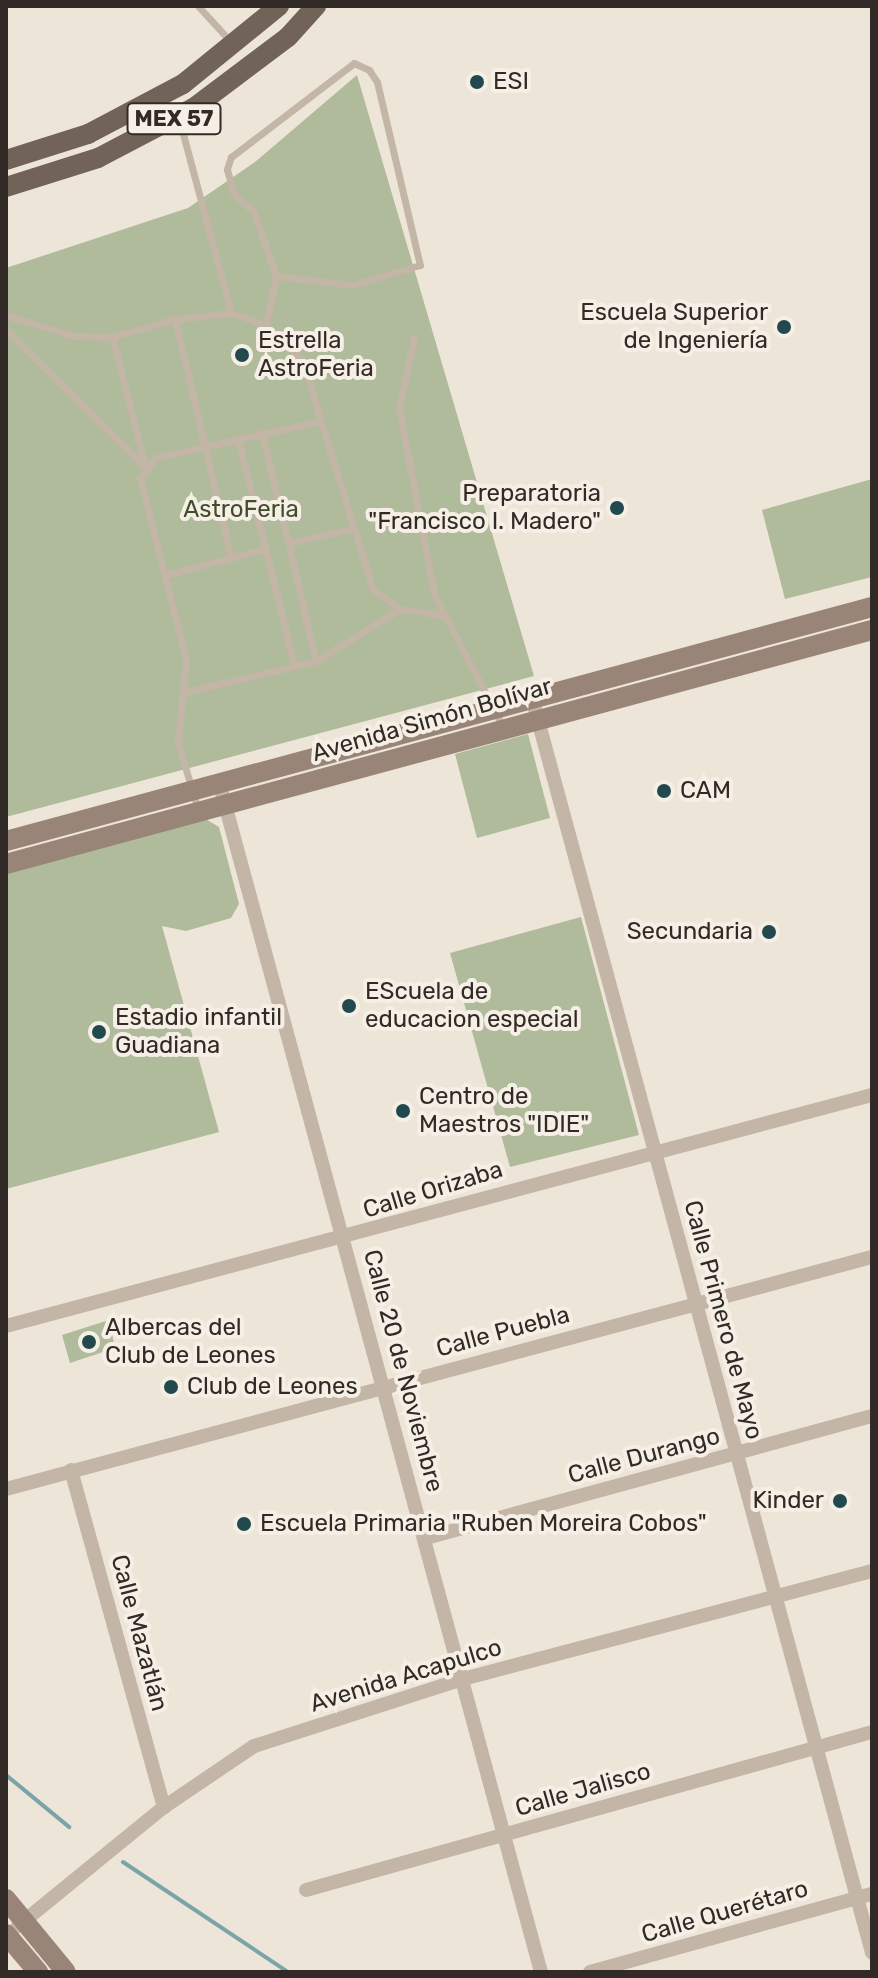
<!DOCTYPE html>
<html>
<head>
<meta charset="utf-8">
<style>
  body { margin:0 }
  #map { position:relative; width:878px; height:1978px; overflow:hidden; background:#eee5d9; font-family:Rubik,sans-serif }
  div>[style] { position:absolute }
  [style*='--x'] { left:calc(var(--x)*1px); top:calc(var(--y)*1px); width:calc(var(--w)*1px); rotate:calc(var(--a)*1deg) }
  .green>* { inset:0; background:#afbb9b }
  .stream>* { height:4px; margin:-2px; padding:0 2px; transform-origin:2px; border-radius:2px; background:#7ba4a8 }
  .lane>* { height:7px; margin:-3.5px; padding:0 3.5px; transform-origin:3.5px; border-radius:3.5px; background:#c4b6a7 }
  .street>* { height:14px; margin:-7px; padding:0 7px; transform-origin:7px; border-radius:7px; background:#c4b6a7 }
  .secondary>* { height:20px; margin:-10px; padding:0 10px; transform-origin:10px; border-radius:10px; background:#988578 }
  .primary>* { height:20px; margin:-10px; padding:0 10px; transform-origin:10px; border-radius:10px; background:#726359 }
  .dots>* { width:22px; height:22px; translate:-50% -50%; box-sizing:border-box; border:4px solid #f6efe5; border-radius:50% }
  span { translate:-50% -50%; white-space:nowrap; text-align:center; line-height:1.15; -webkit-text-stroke:8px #f6efe5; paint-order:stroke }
  .shield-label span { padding:2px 6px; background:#f6efe5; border:2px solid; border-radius:6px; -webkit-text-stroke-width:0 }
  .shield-label { font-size:22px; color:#322a26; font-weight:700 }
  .poi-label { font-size:24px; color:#322a26 }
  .left { translate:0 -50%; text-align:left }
  .right { translate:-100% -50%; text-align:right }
  .park-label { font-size:24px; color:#404d2d }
  .street-label { font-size:24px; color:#322a26 }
  .frame { position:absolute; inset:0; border:8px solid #322a26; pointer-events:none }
</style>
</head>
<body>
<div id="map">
  <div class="green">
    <i style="clip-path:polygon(357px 75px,534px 676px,6px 817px,6px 268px,188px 208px,255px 162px)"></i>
    <i style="clip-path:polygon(872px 479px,872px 577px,785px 599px,762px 510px)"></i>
    <i style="clip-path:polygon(528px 734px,550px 818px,477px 838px,455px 754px)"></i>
    <i style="clip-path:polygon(204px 818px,219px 827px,239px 904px,231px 918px,186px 931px,162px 926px,219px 1132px,6px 1189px,6px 871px)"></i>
    <i style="clip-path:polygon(581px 917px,639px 1135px,510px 1167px,450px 953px)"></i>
    <i style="clip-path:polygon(109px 1320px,115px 1348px,70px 1363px,62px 1335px)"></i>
  </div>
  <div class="stream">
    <i style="--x:6;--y:1775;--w:82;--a:39.5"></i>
    <i style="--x:123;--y:1862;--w:198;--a:33.7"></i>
  </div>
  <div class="lane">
    <i style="--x:198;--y:6;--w:50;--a:47.4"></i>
    <i style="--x:354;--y:63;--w:17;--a:25"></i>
    <i style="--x:369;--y:70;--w:14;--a:56"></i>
    <i style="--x:377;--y:82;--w:188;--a:76.8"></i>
    <i style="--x:420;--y:265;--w:71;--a:163.6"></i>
    <i style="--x:352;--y:285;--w:77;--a:-173.2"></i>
    <i style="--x:276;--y:276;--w:68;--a:-109"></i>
    <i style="--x:254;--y:212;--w:27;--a:-138"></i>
    <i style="--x:234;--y:194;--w:26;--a:-106"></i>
    <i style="--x:227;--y:169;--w:13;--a:-72"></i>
    <i style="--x:231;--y:157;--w:155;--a:-37.4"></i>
    <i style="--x:179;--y:119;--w:201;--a:75"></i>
    <i style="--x:6;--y:315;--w:71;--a:17.2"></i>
    <i style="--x:74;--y:336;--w:38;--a:2"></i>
    <i style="--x:265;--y:329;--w:54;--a:-78.3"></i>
    <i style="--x:6;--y:330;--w:190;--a:44.4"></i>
    <i style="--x:414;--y:338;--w:72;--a:102.1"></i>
    <i style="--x:399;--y:408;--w:189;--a:79.3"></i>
    <i style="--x:434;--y:594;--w:150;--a:62.6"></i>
    <i style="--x:238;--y:439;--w:234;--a:76.1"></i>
    <i style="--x:145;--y:466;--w:133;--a:-104.3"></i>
    <i style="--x:112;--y:337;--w:66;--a:-15.9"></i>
    <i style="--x:289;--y:543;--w:63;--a:-12.9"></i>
    <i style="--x:231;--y:558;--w:245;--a:-103.2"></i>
    <i style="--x:175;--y:319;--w:56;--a:-6.1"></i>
    <i style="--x:231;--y:313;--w:25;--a:18"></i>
    <i style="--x:255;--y:321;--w:49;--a:37.6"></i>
    <i style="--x:294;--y:351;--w:21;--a:59"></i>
    <i style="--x:305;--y:369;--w:231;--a:72.9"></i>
    <i style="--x:373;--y:590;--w:33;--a:35"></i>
    <i style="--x:400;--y:609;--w:43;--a:7.9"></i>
    <i style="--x:165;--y:575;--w:103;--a:-14.6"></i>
    <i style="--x:316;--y:661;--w:99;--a:-31.8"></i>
    <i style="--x:185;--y:692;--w:135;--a:-13.3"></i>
    <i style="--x:316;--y:661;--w:234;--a:-103.3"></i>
    <i style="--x:198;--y:810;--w:70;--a:-106.6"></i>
    <i style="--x:178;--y:743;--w:84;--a:-84.6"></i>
    <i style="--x:186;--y:659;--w:187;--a:-104.3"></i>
    <i style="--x:140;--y:478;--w:25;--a:-53"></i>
    <i style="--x:155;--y:458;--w:168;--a:-12.7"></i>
  </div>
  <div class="street">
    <i style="--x:532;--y:698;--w:1300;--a:74.84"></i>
    <i style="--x:219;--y:782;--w:1233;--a:74.86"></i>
    <i style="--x:6;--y:1326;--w:896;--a:-14.94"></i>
    <i style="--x:71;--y:1470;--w:350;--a:74.6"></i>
    <i style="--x:6;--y:1489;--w:897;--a:-15"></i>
    <i style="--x:426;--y:1538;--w:462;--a:-15.3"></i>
    <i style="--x:306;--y:1890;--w:588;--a:-15.6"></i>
    <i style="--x:18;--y:1926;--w:188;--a:-39.2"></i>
    <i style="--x:164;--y:1807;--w:109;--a:-34.1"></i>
    <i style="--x:254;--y:1746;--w:219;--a:-17.8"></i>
    <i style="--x:463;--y:1679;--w:423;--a:-14.8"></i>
    <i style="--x:590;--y:1972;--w:293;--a:-15.5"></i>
  </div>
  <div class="secondary">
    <i style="--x:6;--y:841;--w:897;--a:-15.12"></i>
    <i style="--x:6;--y:864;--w:897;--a:-15.12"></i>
    <i style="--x:6;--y:1899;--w:94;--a:50.6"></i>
    <i style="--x:6;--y:1934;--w:50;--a:49.9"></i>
  </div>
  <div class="primary">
    <i style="--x:6;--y:160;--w:86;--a:-17.6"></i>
    <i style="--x:88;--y:134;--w:107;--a:-27.8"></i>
    <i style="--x:183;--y:84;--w:124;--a:-39.1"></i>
    <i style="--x:6;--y:187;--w:96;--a:-17.5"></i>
    <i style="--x:98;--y:158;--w:110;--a:-27.7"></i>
    <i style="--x:195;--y:107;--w:116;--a:-37"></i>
    <i style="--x:288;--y:37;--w:42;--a:-47.9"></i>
  </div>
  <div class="dots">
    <i style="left:477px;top:82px;background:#21494e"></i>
    <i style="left:784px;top:327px;background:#21494e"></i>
    <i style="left:242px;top:355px;background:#21494e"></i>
    <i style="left:617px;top:508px;background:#21494e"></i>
    <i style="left:664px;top:791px;background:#21494e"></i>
    <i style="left:769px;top:932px;background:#21494e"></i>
    <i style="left:349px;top:1006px;background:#21494e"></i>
    <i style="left:99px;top:1032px;background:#21494e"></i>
    <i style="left:403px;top:1111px;background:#21494e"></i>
    <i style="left:89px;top:1342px;background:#21494e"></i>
    <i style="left:171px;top:1387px;background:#21494e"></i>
    <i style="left:840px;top:1501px;background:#21494e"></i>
    <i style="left:244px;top:1524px;background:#21494e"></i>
  </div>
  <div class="shield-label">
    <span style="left:174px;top:119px">MEX 57</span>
  </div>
  <div class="poi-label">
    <span class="left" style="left:493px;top:82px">ESI</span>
    <span class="right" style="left:768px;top:327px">Escuela Superior<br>de Ingeniería</span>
    <span class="left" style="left:258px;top:355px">Estrella<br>AstroFeria</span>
    <span class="right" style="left:601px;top:508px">Preparatoria<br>"Francisco I. Madero"</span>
    <span class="left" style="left:680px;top:791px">CAM</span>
    <span class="right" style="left:753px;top:932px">Secundaria</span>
    <span class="left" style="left:365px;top:1006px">EScuela de<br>educacion especial</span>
    <span class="left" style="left:115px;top:1032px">Estadio infantil<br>Guadiana</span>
    <span class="left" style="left:419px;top:1111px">Centro de<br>Maestros "IDIE"</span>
    <span class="left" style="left:105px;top:1342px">Albercas del<br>Club de Leones</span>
    <span class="left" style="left:187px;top:1387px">Club de Leones</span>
    <span class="right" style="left:824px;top:1501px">Kinder</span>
    <span class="left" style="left:260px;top:1524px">Escuela Primaria "Ruben Moreira Cobos"</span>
  </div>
  <div class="park-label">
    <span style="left:241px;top:510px">AstroFeria</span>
  </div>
  <div class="street-label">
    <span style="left:432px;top:720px;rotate:-16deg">Avenida Simón Bolívar</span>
    <span style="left:433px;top:1190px;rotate:-17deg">Calle Orizaba</span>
    <span style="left:723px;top:1320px;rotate:75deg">Calle Primero de Mayo</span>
    <span style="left:503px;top:1332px;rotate:-15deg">Calle Puebla</span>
    <span style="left:403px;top:1371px;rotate:75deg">Calle 20 de Noviembre</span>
    <span style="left:644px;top:1456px;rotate:-15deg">Calle Durango</span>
    <span style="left:139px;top:1633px;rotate:75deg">Calle Mazatlán</span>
    <span style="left:406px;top:1676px;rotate:-17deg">Avenida Acapulco</span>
    <span style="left:583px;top:1790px;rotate:-16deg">Calle Jalisco</span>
    <span style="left:725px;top:1912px;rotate:-16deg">Calle Querétaro</span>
  </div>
  <div class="frame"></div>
</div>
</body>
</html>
